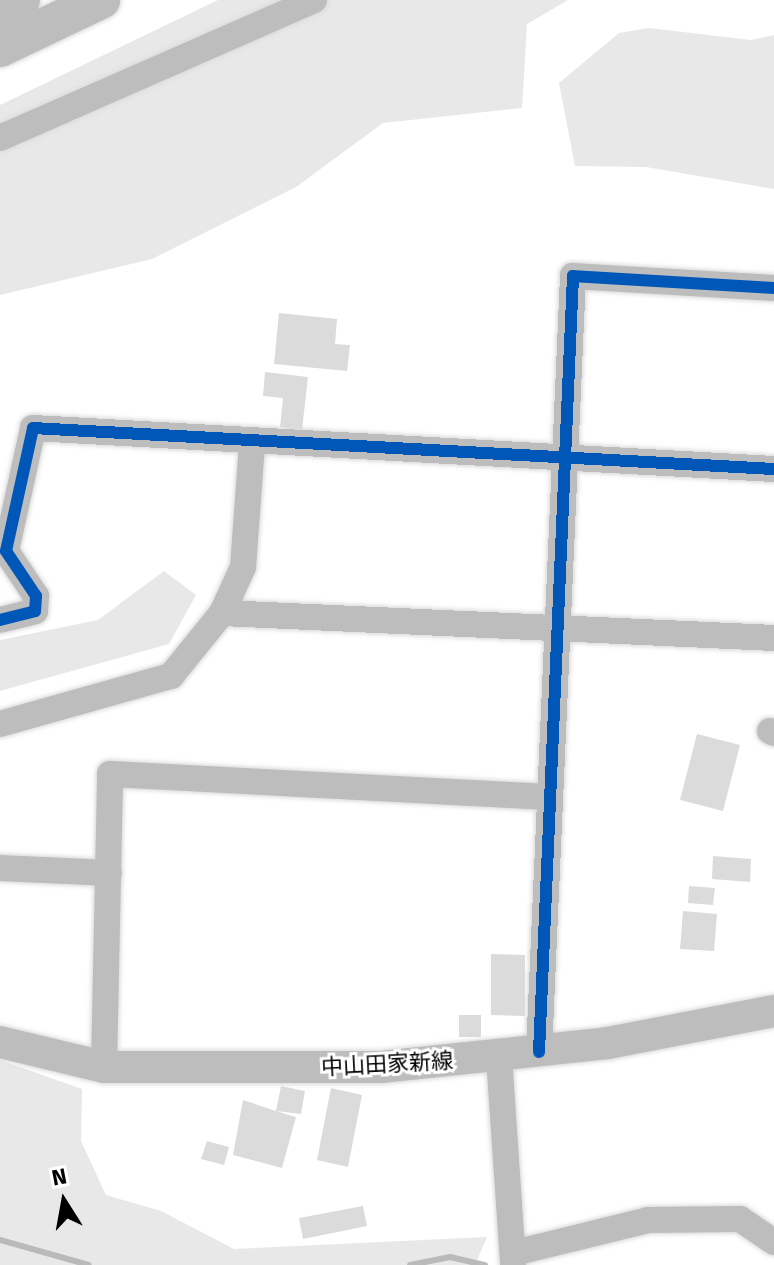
<!DOCTYPE html>
<html>
<head>
<meta charset="utf-8">
<style>
  body { margin:0 }
  #map { position:relative; width:774px; height:1265px; overflow:hidden; background:#fff; font-family:"Fira Sans","Noto Sans JP",sans-serif }
  div>[style] { position:absolute }
  [style*='--x'] { left:calc(var(--x)*1px); top:calc(var(--y)*1px); width:calc(var(--w)*1px); rotate:calc(var(--a)*1deg) }
  .green>* { inset:0; background:#e8e8e8 }
  .stream>* { height:6px; margin:-3px; padding:0 3px; transform-origin:3px; border-radius:3px; background:#bababa }
  .building>* { inset:0; background:#dbdbdb }
  .roads { filter:drop-shadow(0 0 2px #dbdbdb) drop-shadow(0 0 2px #dbdbdb) }
  .minor>* { height:26px; margin:-13px; padding:0 13px; transform-origin:13px; border-radius:13px; background:#bdbdbd }
  .major>* { height:32px; margin:-16px; padding:0 16px; transform-origin:16px; border-radius:16px; background:#bdbdbd }
  .highway>* { height:38px; margin:-19px; padding:0 19px; transform-origin:19px; border-radius:19px; background:#bdbdbd }
  .cycleway>* { height:12px; margin:-6px; padding:0 6px; transform-origin:6px; border-radius:6px; background:#0057b8 }
  span { translate:-50% -50%; white-space:nowrap; text-align:center; line-height:1.15; -webkit-text-stroke:6px #fff; paint-order:stroke }
  .street-label { font-size:22px; color:#000 }
  .north { position:absolute; left:24px; top:1161px; width:80px; height:80px; -webkit-text-stroke:6px #fff; paint-order:stroke; rotate:349deg; font-size:22px; font-weight:700; line-height:32px; text-align:center; color:#000 }
  .north::after { content:''; display:block; margin:auto; width:28px; height:36px; background:#000; clip-path:polygon(50% 0,100% 100%,50% 72%,0 100%) }
</style>
</head>
<body>
<div id="map">
  <div class="green">
    <i style="clip-path:polygon(218px 0,568px 0,527px 24px,522px 108px,383px 123px,296px 187px,152px 259px,0 295px,0 105px)"></i>
    <i style="clip-path:polygon(649px 28px,751px 40px,774px 35px,774px 189px,646px 167px,575px 166px,559px 83px,619px 33px)"></i>
    <i style="clip-path:polygon(164px 571px,196px 595px,169px 644px,0 691px,0 640px,98px 620px)"></i>
    <i style="clip-path:polygon(0 1060px,82px 1089px,81px 1141px,106px 1195px,161px 1211px,234px 1249px,487px 1237px,475px 1265px,0 1265px)"></i>
  </div>
  <div class="stream">
    <i style="--x:0;--y:1240;--w:92;--a:15.7"></i>
    <i style="--x:410;--y:1265;--w:41;--a:-11.3"></i>
    <i style="--x:450;--y:1257;--w:36;--a:13"></i>
  </div>
  <div class="building">
    <i style="clip-path:polygon(279px 313px,337px 319px,335px 344px,350px 345px,347px 371px,274px 364px)"></i>
    <i style="clip-path:polygon(265px 372px,308px 377px,302px 430px,280px 427px,283px 398px,263px 396px)"></i>
    <i style="clip-path:polygon(697px 734px,740px 745px,723px 811px,680px 800px)"></i>
    <i style="clip-path:polygon(713px 856px,751px 859px,750px 882px,712px 879px)"></i>
    <i style="clip-path:polygon(689px 886px,715px 888px,713px 905px,688px 903px)"></i>
    <i style="clip-path:polygon(683px 911px,717px 914px,714px 951px,680px 949px)"></i>
    <i style="clip-path:polygon(491px 954px,525px 955px,525px 1016px,491px 1015px)"></i>
    <i style="clip-path:polygon(459px 1015px,481px 1015px,481px 1037px,459px 1037px)"></i>
    <i style="clip-path:polygon(281px 1086px,305px 1091px,301px 1114px,276px 1111px,296px 1117px,282px 1168px,233px 1155px,243px 1100px,276px 1111px)"></i>
    <i style="clip-path:polygon(331px 1088px,362px 1095px,348px 1167px,317px 1160px)"></i>
    <i style="clip-path:polygon(207px 1141px,229px 1147px,224px 1165px,201px 1159px)"></i>
    <i style="clip-path:polygon(363px 1206px,367px 1226px,303px 1239px,299px 1218px)"></i>
  </div>
  <div class="roads">
    <div class="minor">
      <i style="--x:0;--y:138;--w:343;--a:-23.7"></i>
      <i style="--x:222;--y:613;--w:553;--a:2.59"></i>
      <i style="--x:0;--y:620;--w:36;--a:-14"></i>
      <i style="--x:35;--y:611;--w:15;--a:-86"></i>
      <i style="--x:36;--y:596;--w:54;--a:-123.7"></i>
      <i style="--x:6;--y:551;--w:126;--a:-77.6"></i>
      <i style="--x:33;--y:428;--w:742;--a:3.17"></i>
      <i style="--x:0;--y:724;--w:178;--a:-15.7"></i>
      <i style="--x:171;--y:676;--w:81;--a:-51"></i>
      <i style="--x:222;--y:613;--w:51;--a:-65.5"></i>
      <i style="--x:243;--y:567;--w:122;--a:-85.8"></i>
      <i style="--x:770;--y:731;--w:4;--a:27"></i>
      <i style="--x:0;--y:868;--w:109;--a:2.6"></i>
      <i style="--x:539;--y:1052;--w:777;--a:-87.49"></i>
      <i style="--x:573;--y:276;--w:201;--a:3.4"></i>
      <i style="--x:499;--y:1057;--w:208;--a:86.1"></i>
      <i style="--x:104;--y:1067;--w:293;--a:-88.8"></i>
      <i style="--x:110;--y:774;--w:440;--a:3"></i>
      <i style="--x:514;--y:1253;--w:138;--a:-13.8"></i>
      <i style="--x:648;--y:1220;--w:92;--a:-0.6"></i>
      <i style="--x:740;--y:1219;--w:41;--a:34.1"></i>
    </div>
    <div class="major">
      <i style="--x:0;--y:1042;--w:107;--a:13.5"></i>
      <i style="--x:104;--y:1067;--w:277;--a:0"></i>
      <i style="--x:381;--y:1067;--w:228;--a:-6"></i>
      <i style="--x:608;--y:1043;--w:169;--a:-10.9"></i>
    </div>
    <div class="highway">
      <i style="--x:0;--y:10;--w:23;--a:-25"></i>
      <i style="--x:0;--y:48;--w:112;--a:-25.4"></i>
    </div>
  </div>
  <div class="cycleway">
    <i style="--x:0;--y:620;--w:36;--a:-14"></i>
    <i style="--x:35;--y:611;--w:15;--a:-86"></i>
    <i style="--x:36;--y:596;--w:54;--a:-123.7"></i>
    <i style="--x:6;--y:551;--w:126;--a:-77.6"></i>
    <i style="--x:33;--y:428;--w:742;--a:3.17"></i>
    <i style="--x:539;--y:1052;--w:777;--a:-87.49"></i>
    <i style="--x:573;--y:276;--w:201;--a:3.4"></i>
  </div>
  <div class="street-label">
    <span style="left:387px;top:1064px;rotate:-3deg">中山田家新線</span>
  </div>
  <div class="north">N</div>
</div>
</body>
</html>
